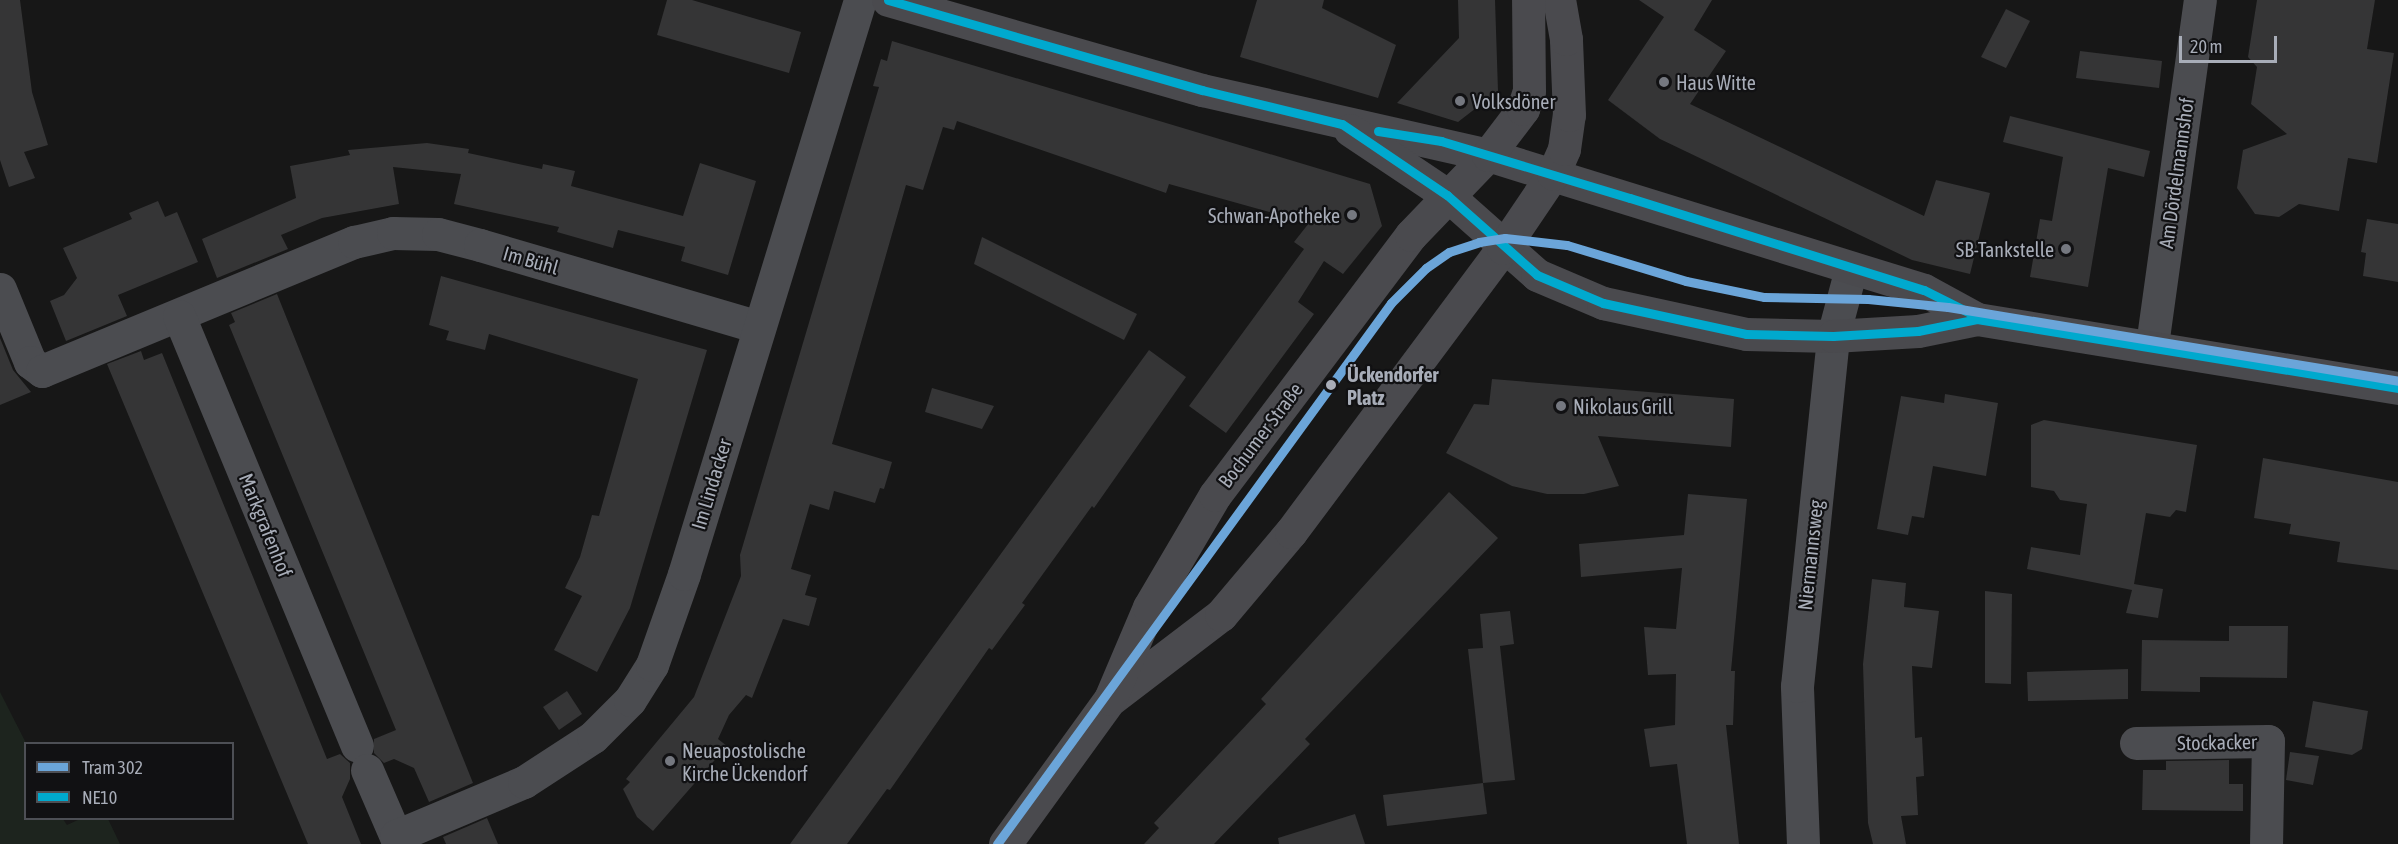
<!DOCTYPE html>
<html>
<head>
<meta charset="utf-8">
<style>
  body { margin:0 }
  #map { position:relative; width:2398px; height:844px; overflow:hidden; background:#171717; font-family:"Asap Condensed",sans-serif }
  div>[style] { position:absolute }
  [style*='--x'] { left:calc(var(--x)*1px); top:calc(var(--y)*1px); width:calc(var(--w)*1px); rotate:calc(var(--a)*1deg) }
  .green>* { inset:0; background:#1d241e }
  .building>* { inset:0; background:#353536 }
  .street>* { height:33px; margin:-16.5px; padding:0 16.5px; transform-origin:16.5px; border-radius:16.5px; background:#4b4c50 }
  .secondary>* { height:33px; margin:-16.5px; padding:0 16.5px; transform-origin:16.5px; border-radius:16.5px; background:#4a4a4e }
  .bus-1>* { height:9px; margin:-4.5px; padding:0 4.5px; transform-origin:4.5px; border-radius:4.5px; background:#00a9ce }
  .tram-1>* { height:9px; margin:-4.5px; padding:0 4.5px; transform-origin:4.5px; border-radius:4.5px; background:#6ba5d9 }
  .dots>* { width:16px; height:16px; translate:-50% -50%; box-sizing:border-box; border:3px solid #111113; border-radius:50% }
  span { translate:-50% -50%; white-space:nowrap; text-align:center; line-height:1.15; -webkit-text-stroke:4.5px #111113; paint-order:stroke }
  .poi-label { font-size:20px; color:#a8adb8 }
  .left { translate:0 -50%; text-align:left }
  .right { translate:-100% -50%; text-align:right }
  .street-label { font-size:20px; color:#a8adb8 }
  .stop-label { font-size:20px; color:#a8adb8; font-weight:700 }
  .legend { position:absolute; left:24px; top:742px; width:210px; height:78px; box-sizing:border-box; background:#111113; border:2px solid #4d4f55; margin:0; padding:8px 10px; list-style:none; font-size:18px; color:#a8adb8 }
  .legend li { display:flex; align-items:center; gap:12px; height:30px }
  .legend b { width:30px; border:2px solid #4d4f55 }
  .scale { position:absolute; left:2179px; top:36px; width:98px; height:27px; box-sizing:border-box; border:3px solid #a8adb8; border-top:0; padding-left:8px; font-size:18px; line-height:21px; white-space:nowrap; color:#a8adb8; -webkit-text-stroke:4px #111113; paint-order:stroke }
</style>
</head>
<body>
<div id="map">
  <div class="green">
    <i style="clip-path:polygon(0 692px,26px 743px,26px 818px,63px 819px,67px 825px,80px 819px,108px 819px,120px 844px,0 844px)"></i>
  </div>
  <div class="building">
    <i style="clip-path:polygon(0 0,20px 0,32px 92px,48px 145px,24px 152px,35px 178px,9px 187px,0 160px)"></i>
    <i style="clip-path:polygon(667px 0,692px 0,801px 32px,789px 73px,657px 35px)"></i>
    <i style="clip-path:polygon(1257px 0,1324px 0,1322px 8px,1396px 45px,1378px 98px,1240px 57px)"></i>
    <i style="clip-path:polygon(1458px 0,1495px 0,1498px 91px,1458px 122px,1397px 103px,1459px 38px)"></i>
    <i style="clip-path:polygon(1639px 0,1712px 0,1694px 30px,1726px 51px,1690px 104px,1924px 216px,1936px 180px,1990px 193px,1970px 274px,1912px 260px,1660px 139px,1608px 100px,1664px 17px)"></i>
    <i style="clip-path:polygon(2257px 0,2375px 0,2367px 49px,2394px 53px,2377px 163px,2348px 158px,2339px 211px,2299px 204px,2279px 217px,2255px 214px,2237px 188px,2243px 150px,2287px 134px,2251px 104px,2257px 67px,2248px 57px)"></i>
    <i style="clip-path:polygon(2006px 9px,2030px 21px,2006px 68px,1981px 57px)"></i>
    <i style="clip-path:polygon(892px 41px,1370px 184px,1382px 226px,1343px 274px,1324px 261px,1298px 302px,1314px 314px,1226px 433px,1189px 406px,1304px 249px,1294px 242px,1309px 223px,1169px 184px,1166px 193px,957px 121px,954px 130px,943px 127px,923px 190px,906px 185px,832px 444px,892px 462px,884px 489px,880px 488px,875px 503px,834px 491px,829px 510px,810px 504px,791px 569px,811px 575px,805px 595px,817px 598px,809px 626px,783px 619px,752px 698px,746px 695px,729px 715px,718px 739px,727px 746px,653px 831px,637px 817px,623px 789px,630px 782px,626px 779px,694px 697px,741px 576px,740px 555px,879px 87px,873px 86px,881px 59px,887px 61px)"></i>
    <i style="clip-path:polygon(2080px 51px,2162px 61px,2159px 88px,2076px 78px)"></i>
    <i style="clip-path:polygon(2010px 116px,2150px 151px,2144px 177px,2108px 168px,2088px 287px,2030px 277px,2040px 219px,2052px 221px,2063px 157px,2003px 142px)"></i>
    <i style="clip-path:polygon(427px 143px,469px 149px,468px 153px,542px 169px,543px 164px,575px 171px,571px 186px,683px 216px,700px 163px,756px 181px,728px 275px,681px 261px,685px 247px,618px 230px,613px 248px,557px 232px,559px 227px,454px 204px,461px 174px,393px 167px,399px 204px,322px 218px,281px 235px,288px 249px,217px 278px,202px 239px,296px 198px,290px 166px,350px 155px,348px 150px)"></i>
    <i style="clip-path:polygon(158px 201px,165px 217px,177px 212px,198px 262px,118px 295px,127px 316px,66px 341px,50px 301px,64px 295px,77px 278px,63px 248px,132px 219px,129px 213px)"></i>
    <i style="clip-path:polygon(2367px 219px,2398px 224px,2398px 282px,2363px 276px,2366px 253px,2361px 252px)"></i>
    <i style="clip-path:polygon(982px 237px,1137px 314px,1124px 340px,974px 264px)"></i>
    <i style="clip-path:polygon(441px 276px,707px 350px,630px 608px,597px 672px,554px 650px,582px 596px,565px 588px,580px 557px,592px 515px,599px 516px,638px 379px,489px 334px,485px 350px,446px 340px,449px 331px,429px 325px)"></i>
    <i style="clip-path:polygon(277px 294px,473px 783px,429px 802px,414px 768px,394px 759px,384px 763px,374px 753px,374px 739px,396px 730px,229px 325px,235px 322px,231px 313px)"></i>
    <i style="clip-path:polygon(0 338px,13px 370px,31px 392px,0 405px)"></i>
    <i style="clip-path:polygon(1149px 350px,1186px 377px,1094px 508px,1092px 506px,1022px 603px,1025px 605px,992px 650px,989px 648px,890px 790px,887px 789px,847px 844px,790px 844px)"></i>
    <i style="clip-path:polygon(141px 351px,144px 360px,162px 353px,327px 759px,340px 754px,350px 763px,350px 779px,342px 797px,361px 844px,308px 844px,107px 364px)"></i>
    <i style="clip-path:polygon(1492px 379px,1734px 399px,1731px 447px,1598px 436px,1619px 486px,1584px 494px,1547px 494px,1512px 486px,1446px 453px,1474px 404px,1489px 405px)"></i>
    <i style="clip-path:polygon(932px 388px,994px 406px,982px 429px,925px 412px)"></i>
    <i style="clip-path:polygon(1945px 394px,1998px 403px,1986px 476px,1933px 466px,1924px 518px,1912px 516px,1908px 535px,1877px 529px,1901px 396px,1944px 403px)"></i>
    <i style="clip-path:polygon(2044px 420px,2197px 445px,2186px 512px,2176px 510px,2170px 517px,2146px 513px,2134px 584px,2163px 589px,2158px 618px,2126px 613px,2132px 590px,2027px 569px,2031px 547px,2080px 555px,2087px 504px,2060px 500px,2054px 491px,2031px 487px,2031px 425px)"></i>
    <i style="clip-path:polygon(2263px 458px,2398px 482px,2398px 570px,2337px 562px,2340px 542px,2289px 534px,2291px 524px,2254px 518px)"></i>
    <i style="clip-path:polygon(1449px 492px,1498px 538px,1305px 739px,1310px 744px,1214px 844px,1144px 844px,1159px 828px,1154px 823px,1266px 704px,1261px 699px)"></i>
    <i style="clip-path:polygon(1688px 494px,1747px 499px,1731px 671px,1735px 671px,1733px 725px,1726px 725px,1739px 844px,1687px 844px,1677px 764px,1650px 767px,1644px 729px,1675px 725px,1676px 674px,1648px 675px,1644px 627px,1676px 629px,1682px 568px,1581px 577px,1579px 544px,1684px 535px)"></i>
    <i style="clip-path:polygon(1872px 579px,1906px 583px,1904px 607px,1939px 611px,1932px 668px,1912px 666px,1915px 738px,1922px 737px,1924px 776px,1916px 777px,1918px 815px,1901px 816px,1906px 844px,1873px 844px,1868px 823px,1863px 664px)"></i>
    <i style="clip-path:polygon(1985px 591px,2012px 594px,2011px 684px,1985px 683px)"></i>
    <i style="clip-path:polygon(1510px 611px,1514px 644px,1500px 646px,1515px 780px,1483px 783px,1468px 649px,1483px 648px,1480px 614px)"></i>
    <i style="clip-path:polygon(2229px 626px,2288px 626px,2287px 678px,2200px 677px,2200px 692px,2141px 691px,2142px 640px,2229px 641px)"></i>
    <i style="clip-path:polygon(2128px 669px,2128px 699px,2028px 701px,2027px 672px)"></i>
    <i style="clip-path:polygon(567px 691px,582px 714px,559px 730px,543px 707px)"></i>
    <i style="clip-path:polygon(2313px 701px,2368px 711px,2362px 749px,2352px 755px,2305px 747px)"></i>
    <i style="clip-path:polygon(2290px 752px,2319px 756px,2313px 785px,2286px 780px)"></i>
    <i style="clip-path:polygon(2229px 760px,2229px 784px,2243px 784px,2243px 811px,2142px 810px,2143px 770px,2166px 770px,2166px 761px)"></i>
    <i style="clip-path:polygon(1483px 783px,1487px 814px,1387px 826px,1383px 795px)"></i>
    <i style="clip-path:polygon(1355px 814px,1365px 844px,1279px 844px,1278px 838px)"></i>
    <i style="clip-path:polygon(487px 818px,498px 844px,446px 844px,443px 837px)"></i>
  </div>
  <div class="street">
    <i style="--x:0;--y:289;--w:79;--a:67.7"></i>
    <i style="--x:30;--y:362;--w:15;--a:37"></i>
    <i style="--x:42;--y:371;--w:338;--a:-22.5"></i>
    <i style="--x:354;--y:242;--w:40;--a:-13"></i>
    <i style="--x:393;--y:233;--w:45;--a:1.3"></i>
    <i style="--x:438;--y:234;--w:43;--a:14.7"></i>
    <i style="--x:480;--y:245;--w:290;--a:16.4"></i>
    <i style="--x:179;--y:316;--w:465;--a:67.5"></i>
    <i style="--x:2152;--y:345;--w:348;--a:-82.1"></i>
    <i style="--x:2136;--y:743;--w:132;--a:-0.9"></i>
    <i style="--x:2268;--y:741;--w:103;--a:91.1"></i>
    <i style="--x:367;--y:770;--w:81;--a:66.6"></i>
    <i style="--x:396;--y:836;--w:139;--a:-22.9"></i>
    <i style="--x:524;--y:782;--w:82;--a:-33.1"></i>
    <i style="--x:593;--y:737;--w:52;--a:-45"></i>
    <i style="--x:630;--y:700;--w:41;--a:-57.8"></i>
    <i style="--x:652;--y:665;--w:96;--a:-70.6"></i>
    <i style="--x:684;--y:574;--w:600;--a:-72.95"></i>
    <i style="--x:1803;--y:844;--w:158;--a:-92.2"></i>
    <i style="--x:1797;--y:686;--w:352;--a:-84.1"></i>
    <i style="--x:1833;--y:336;--w:69;--a:-75"></i>
  </div>
  <div class="secondary">
    <i style="--x:888;--y:0;--w:327;--a:16"></i>
    <i style="--x:1202;--y:90;--w:293;--a:12.8"></i>
    <i style="--x:1488;--y:155;--w:456;--a:17.2"></i>
    <i style="--x:1924;--y:290;--w:60;--a:28.7"></i>
    <i style="--x:1977;--y:319;--w:427;--a:9.3"></i>
    <i style="--x:1350;--y:130;--w:117;--a:33.8"></i>
    <i style="--x:1447;--y:195;--w:120;--a:41.6"></i>
    <i style="--x:1537;--y:275;--w:72;--a:23"></i>
    <i style="--x:1603;--y:303;--w:146;--a:12.2"></i>
    <i style="--x:1746;--y:334;--w:87;--a:1.3"></i>
    <i style="--x:1833;--y:336;--w:85;--a:-3.4"></i>
    <i style="--x:1918;--y:331;--w:60;--a:-11.5"></i>
    <i style="--x:1112;--y:698;--w:137;--a:-37.3"></i>
    <i style="--x:1221;--y:615;--w:109;--a:-49.9"></i>
    <i style="--x:1291;--y:532;--w:354;--a:-53.3"></i>
    <i style="--x:1503;--y:248;--w:89;--a:-56"></i>
    <i style="--x:1553;--y:174;--w:27;--a:-66"></i>
    <i style="--x:1564;--y:149;--w:34;--a:-82"></i>
    <i style="--x:1569;--y:115;--w:76;--a:-92.3"></i>
    <i style="--x:1566;--y:39;--w:40;--a:-100"></i>
    <i style="--x:1005;--y:844;--w:179;--a:-54.1"></i>
    <i style="--x:1110;--y:699;--w:100;--a:-67"></i>
    <i style="--x:1149;--y:607;--w:130;--a:-59.5"></i>
    <i style="--x:1215;--y:495;--w:326;--a:-53"></i>
    <i style="--x:1411;--y:235;--w:111;--a:-46.1"></i>
    <i style="--x:1488;--y:155;--w:58;--a:-52.7"></i>
    <i style="--x:1523;--y:109;--w:19;--a:-72"></i>
    <i style="--x:1529;--y:91;--w:91;--a:-90.6"></i>
  </div>
  <div class="bus-1">
    <i style="--x:888;--y:0;--w:327;--a:16"></i>
    <i style="--x:1202;--y:90;--w:144;--a:13.7"></i>
    <i style="--x:1342;--y:124;--w:127;--a:34.1"></i>
    <i style="--x:1447;--y:195;--w:120;--a:41.6"></i>
    <i style="--x:1537;--y:275;--w:72;--a:23"></i>
    <i style="--x:1603;--y:303;--w:146;--a:12.2"></i>
    <i style="--x:1746;--y:334;--w:87;--a:1.3"></i>
    <i style="--x:1833;--y:336;--w:85;--a:-3.4"></i>
    <i style="--x:1918;--y:331;--w:60;--a:-11.5"></i>
    <i style="--x:1977;--y:319;--w:427;--a:9.3"></i>
    <i style="--x:1378;--y:131;--w:64;--a:9"></i>
    <i style="--x:1441;--y:141;--w:197;--a:16.8"></i>
    <i style="--x:1630;--y:198;--w:308;--a:17.4"></i>
    <i style="--x:1924;--y:290;--w:67;--a:26.6"></i>
  </div>
  <div class="tram-1">
    <i style="--x:997;--y:844;--w:669;--a:-53.93"></i>
    <i style="--x:1391;--y:303;--w:49;--a:-45"></i>
    <i style="--x:1426;--y:268;--w:28;--a:-35"></i>
    <i style="--x:1449;--y:252;--w:32;--a:-18"></i>
    <i style="--x:1479;--y:242;--w:26;--a:-9"></i>
    <i style="--x:1505;--y:238;--w:62;--a:6.4"></i>
    <i style="--x:1567;--y:245;--w:124;--a:16.8"></i>
    <i style="--x:1686;--y:281;--w:80;--a:11.6"></i>
    <i style="--x:1764;--y:297;--w:104;--a:1.1"></i>
    <i style="--x:1868;--y:299;--w:80;--a:5.7"></i>
    <i style="--x:1948;--y:307;--w:456;--a:9.3"></i>
  </div>
  <div class="dots">
    <i style="left:1664px;top:82px;background:#757880"></i>
    <i style="left:1460px;top:101px;background:#757880"></i>
    <i style="left:1352px;top:215px;background:#757880"></i>
    <i style="left:2066px;top:249px;background:#757880"></i>
    <i style="left:1331px;top:385px;background:#a8adb8"></i>
    <i style="left:1561px;top:406px;background:#757880"></i>
    <i style="left:670px;top:761px;background:#757880"></i>
  </div>
  <div class="poi-label">
    <span class="left" style="left:1676px;top:82px">Haus Witte</span>
    <span class="left" style="left:1472px;top:101px">Volksdöner</span>
    <span class="right" style="left:1340px;top:215px">Schwan-Apotheke</span>
    <span class="right" style="left:2054px;top:249px">SB-Tankstelle</span>
    <span class="left" style="left:1573px;top:406px">Nikolaus Grill</span>
    <span class="left" style="left:682px;top:762px">Neuapostolische<br>Kirche Ückendorf</span>
  </div>
  <div class="street-label">
    <span style="left:2176px;top:173px;rotate:-82deg">Am Dördelmannshof</span>
    <span style="left:531px;top:260px;rotate:16deg">Im Bühl</span>
    <span style="left:1260px;top:435px;rotate:-53deg">Bochumer Straße</span>
    <span style="left:711px;top:484px;rotate:-73deg">Im Lindacker</span>
    <span style="left:266px;top:525px;rotate:68deg">Markgrafenhof</span>
    <span style="left:1810px;top:555px;rotate:-84deg">Niermannsweg</span>
    <span style="left:2217px;top:742px;rotate:-1deg">Stockacker</span>
  </div>
  <div class="stop-label">
    <span class="left" style="left:1347px;top:386px">Ückendorfer<br>Platz</span>
  </div>
  <ul class="legend">
  <li><b style="height:8px;background:#6ba5d9"></b>Tram 302</li>
  <li><b style="height:8px;background:#00a9ce"></b>NE10</li>
  </ul>
  <div class="scale">20 m</div>
</div>
</body>
</html>
